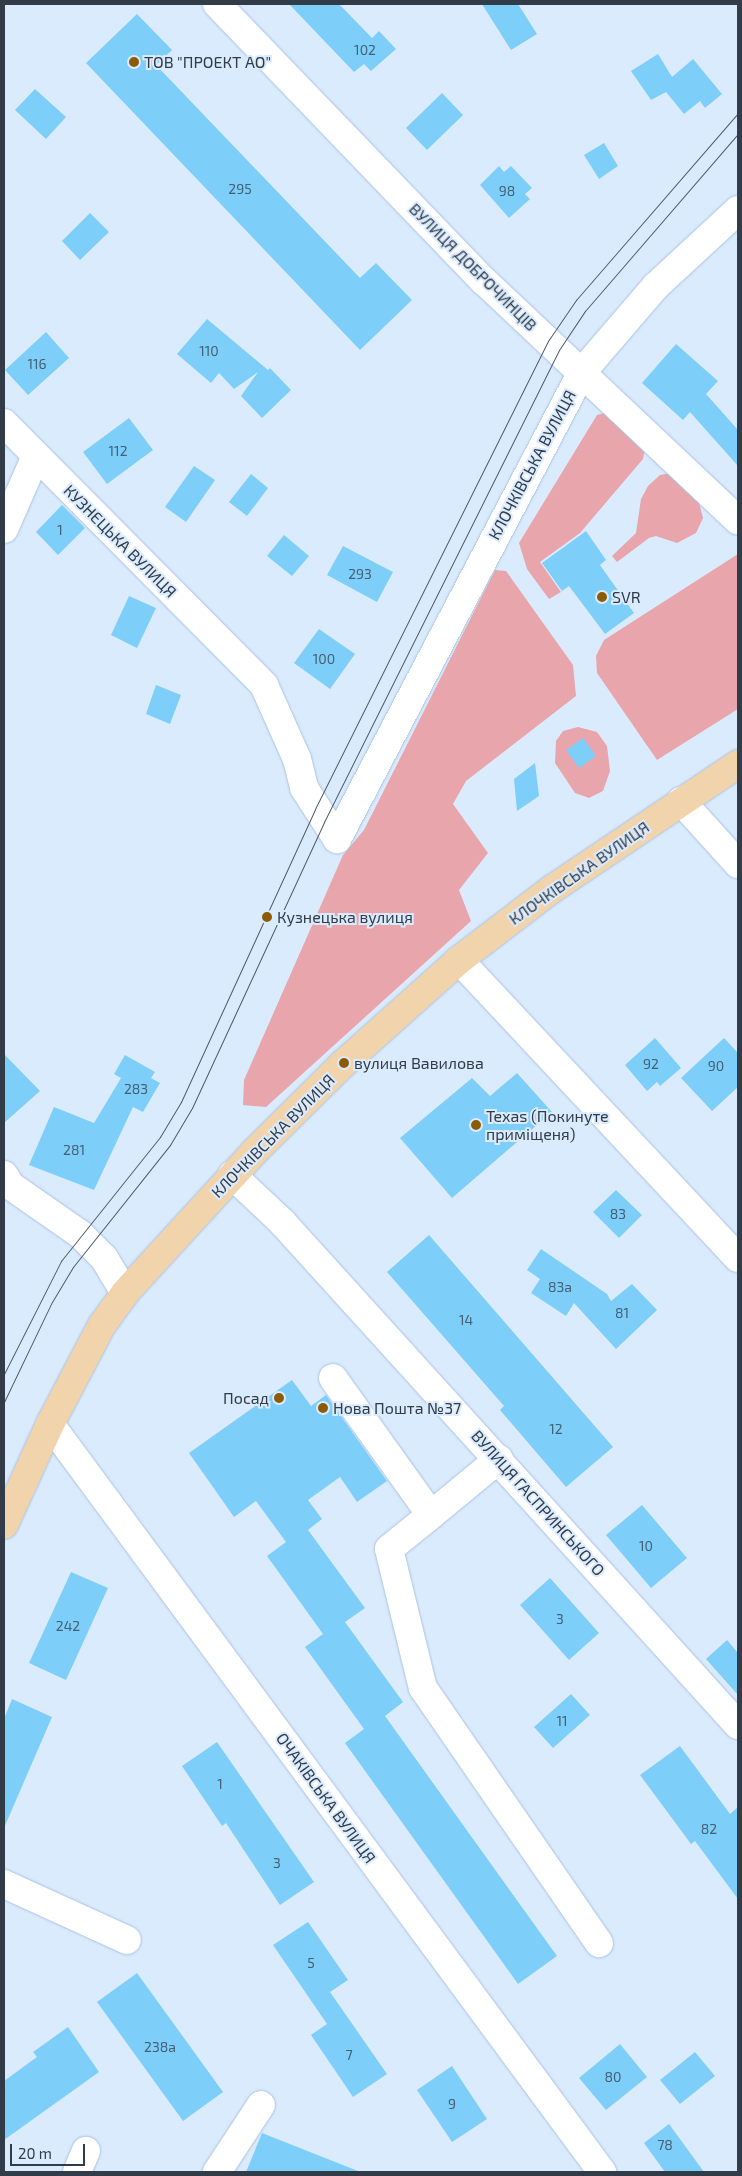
<!DOCTYPE html>
<html>
<head>
<meta charset="utf-8">
<style>
  body { margin:0 }
  #map { position:relative; width:742px; height:2176px; overflow:hidden; background:#dbebfe; font-family:"Exo 2",sans-serif }
  div>[style] { position:absolute }
  [style*='--x'] { left:calc(var(--x)*1px); top:calc(var(--y)*1px); width:calc(var(--w)*1px); rotate:calc(var(--a)*1deg) }
  .green>* { inset:0; background:#e8a5ab }
  .building>* { inset:0; background:#7ecefa }
  .roads { filter:drop-shadow(0 0 1px #a9c3e1) drop-shadow(0 0 1px #a9c3e1) }
  .minor>* { height:28px; margin:-14px; padding:0 14px; transform-origin:14px; border-radius:14px; background:#fff }
  .major>* { height:28px; margin:-14px; padding:0 14px; transform-origin:14px; border-radius:14px; background:#f1d3ac }
  .tram>* { height:1px; margin:-0.5px; padding:0 0.5px; transform-origin:0.5px; border-radius:0.5px; background:#505b68 }
  .dots>* { width:14px; height:14px; translate:-50% -50%; box-sizing:border-box; border:2px solid #dbebfe; border-radius:50% }
  span { translate:-50% -50%; white-space:nowrap; text-align:center; line-height:1.15; -webkit-text-stroke:4px #dbebfe; paint-order:stroke }
  .number-label { font-size:14px; color:#456074 }
  .number-label span { -webkit-text-stroke-width:0 }
  .poi-label { font-size:16px; color:#323c48 }
  .left { translate:0 -50%; text-align:left }
  .right { translate:-100% -50%; text-align:right }
  .street-label { font-size:16px; color:#323c48 }
  .frame { position:absolute; inset:0; border:5px solid #323c48; pointer-events:none }
  .scale { position:absolute; left:10px; top:2144px; width:75px; height:22px; box-sizing:border-box; border:2px solid #323c48; border-top:0; padding-left:6px; font-size:15px; line-height:18px; white-space:nowrap; color:#323c48; -webkit-text-stroke:4px #dbebfe; paint-order:stroke }
</style>
</head>
<body>
<div id="map">
  <div class="green">
    <i style="clip-path:polygon(608px 412px,645px 449px,643px 459px,580px 533px,540px 562px,561px 592px,549px 599px,527px 569px,519px 543px,597px 415px)"></i>
    <i style="clip-path:polygon(671px 473px,697px 495px,703px 518px,696px 533px,677px 543px,656px 536px,649px 538px,617px 562px,612px 556px,636px 533px,641px 499px,648px 486px,660px 475px)"></i>
    <i style="clip-path:polygon(738px 554px,738px 709px,657px 760px,597px 673px,596px 656px,604px 640px)"></i>
    <i style="clip-path:polygon(495px 570px,506px 571px,573px 665px,576px 696px,466px 781px,453px 804px,488px 853px,459px 890px,471px 921px,266px 1107px,243px 1105px,244px 1080px,343px 855px,364px 830px)"></i>
    <i style="clip-path:polygon(578px 727px,597px 732px,607px 746px,610px 771px,603px 791px,589px 798px,575px 793px,555px 763px,556px 741px,563px 731px)"></i>
  </div>
  <div class="building">
    <i style="clip-path:polygon(289px 4px,339px 4px,372px 38px,379px 31px,396px 49px,371px 71px,364px 64px,354px 72px)"></i>
    <i style="clip-path:polygon(482px 4px,518px 4px,537px 34px,511px 50px)"></i>
    <i style="clip-path:polygon(137px 14px,172px 50px,156px 65px,360px 278px,376px 263px,412px 300px,360px 350px,86px 63px)"></i>
    <i style="clip-path:polygon(658px 54px,672px 77px,693px 59px,722px 94px,705px 108px,700px 101px,684px 114px,666px 92px,651px 100px,631px 71px)"></i>
    <i style="clip-path:polygon(35px 89px,66px 117px,46px 139px,15px 110px)"></i>
    <i style="clip-path:polygon(442px 93px,463px 115px,427px 150px,406px 128px)"></i>
    <i style="clip-path:polygon(604px 143px,618px 166px,599px 179px,584px 155px)"></i>
    <i style="clip-path:polygon(499px 166px,504px 172px,511px 166px,532px 188px,525px 194px,530px 199px,509px 218px,480px 185px)"></i>
    <i style="clip-path:polygon(90px 213px,109px 232px,80px 260px,62px 241px)"></i>
    <i style="clip-path:polygon(207px 319px,268px 370px,270px 368px,291px 390px,262px 418px,241px 396px,258px 372px,234px 389px,219px 373px,211px 383px,177px 354px)"></i>
    <i style="clip-path:polygon(46px 332px,69px 358px,28px 395px,5px 370px)"></i>
    <i style="clip-path:polygon(676px 344px,718px 381px,706px 394px,738px 430px,738px 466px,690px 412px,683px 420px,642px 383px)"></i>
    <i style="clip-path:polygon(129px 418px,153px 450px,107px 484px,83px 452px)"></i>
    <i style="clip-path:polygon(194px 466px,215px 480px,186px 522px,165px 507px)"></i>
    <i style="clip-path:polygon(251px 474px,268px 488px,247px 516px,229px 502px)"></i>
    <i style="clip-path:polygon(62px 505px,85px 528px,58px 555px,36px 532px)"></i>
    <i style="clip-path:polygon(586px 531px,606px 560px,600px 565px,634px 613px,605px 634px,569px 586px,562px 591px,542px 563px)"></i>
    <i style="clip-path:polygon(284px 535px,309px 556px,292px 576px,267px 556px)"></i>
    <i style="clip-path:polygon(343px 546px,393px 572px,377px 602px,327px 575px)"></i>
    <i style="clip-path:polygon(129px 596px,156px 608px,137px 648px,111px 635px)"></i>
    <i style="clip-path:polygon(319px 629px,355px 654px,330px 689px,294px 663px)"></i>
    <i style="clip-path:polygon(156px 685px,181px 695px,170px 724px,146px 714px)"></i>
    <i style="clip-path:polygon(583px 738px,596px 756px,579px 768px,566px 750px)"></i>
    <i style="clip-path:polygon(535px 763px,539px 796px,517px 811px,514px 779px)"></i>
    <i style="clip-path:polygon(655px 1038px,681px 1068px,660px 1086px,657px 1082px,647px 1091px,625px 1065px)"></i>
    <i style="clip-path:polygon(724px 1038px,738px 1053px,738px 1087px,712px 1111px,681px 1078px)"></i>
    <i style="clip-path:polygon(4px 1054px,40px 1091px,4px 1123px)"></i>
    <i style="clip-path:polygon(125px 1055px,155px 1072px,151px 1078px,160px 1083px,143px 1112px,133px 1107px,94px 1190px,29px 1165px,54px 1107px,94px 1123px,121px 1078px,114px 1074px)"></i>
    <i style="clip-path:polygon(517px 1073px,552px 1112px,452px 1198px,400px 1138px,472px 1078px,490px 1096px)"></i>
    <i style="clip-path:polygon(616px 1190px,642px 1215px,619px 1238px,593px 1212px)"></i>
    <i style="clip-path:polygon(429px 1235px,613px 1447px,566px 1487px,500px 1410px,504px 1406px,387px 1272px)"></i>
    <i style="clip-path:polygon(541px 1249px,607px 1294px,611px 1301px,632px 1284px,657px 1310px,616px 1349px,574px 1303px,566px 1316px,531px 1293px,540px 1279px,527px 1270px)"></i>
    <i style="clip-path:polygon(292px 1380px,311px 1406px,326px 1395px,387px 1481px,357px 1502px,340px 1477px,308px 1500px,322px 1519px,308px 1530px,365px 1608px,345px 1622px,403px 1702px,385px 1716px,557px 1956px,518px 1984px,345px 1743px,364px 1729px,305px 1647px,323px 1634px,267px 1556px,286px 1542px,256px 1501px,234px 1517px,189px 1453px)"></i>
    <i style="clip-path:polygon(642px 1505px,687px 1558px,651px 1588px,606px 1535px)"></i>
    <i style="clip-path:polygon(71px 1572px,108px 1588px,66px 1680px,29px 1663px)"></i>
    <i style="clip-path:polygon(550px 1578px,599px 1633px,569px 1660px,520px 1605px)"></i>
    <i style="clip-path:polygon(727px 1640px,738px 1653px,738px 1695px,706px 1659px)"></i>
    <i style="clip-path:polygon(571px 1694px,590px 1715px,553px 1748px,534px 1727px)"></i>
    <i style="clip-path:polygon(12px 1699px,52px 1717px,4px 1828px,4px 1719px)"></i>
    <i style="clip-path:polygon(217px 1742px,314px 1882px,280px 1905px,226px 1823px,222px 1826px,182px 1766px)"></i>
    <i style="clip-path:polygon(680px 1746px,730px 1814px,738px 1807px,738px 1899px,695px 1841px,691px 1844px,640px 1775px)"></i>
    <i style="clip-path:polygon(308px 1922px,348px 1980px,330px 1992px,387px 2074px,353px 2097px,311px 2035px,327px 2024px,273px 1945px)"></i>
    <i style="clip-path:polygon(137px 1973px,223px 2092px,183px 2121px,97px 2002px)"></i>
    <i style="clip-path:polygon(68px 2027px,99px 2072px,4px 2140px,4px 2081px,37px 2057px,33px 2052px)"></i>
    <i style="clip-path:polygon(620px 2044px,647px 2077px,606px 2110px,579px 2078px)"></i>
    <i style="clip-path:polygon(695px 2052px,715px 2076px,680px 2104px,660px 2080px)"></i>
    <i style="clip-path:polygon(452px 2066px,487px 2119px,452px 2142px,417px 2090px)"></i>
    <i style="clip-path:polygon(669px 2124px,704px 2172px,665px 2172px,644px 2143px)"></i>
    <i style="clip-path:polygon(262px 2133px,358px 2171px,358px 2172px,246px 2172px)"></i>
  </div>
  <div class="roads">
    <div class="minor">
      <i style="--x:217;--y:4;--w:385;--a:46.1"></i>
      <i style="--x:484;--y:281;--w:349;--a:43.3"></i>
      <i style="--x:4;--y:423;--w:369;--a:45.2"></i>
      <i style="--x:264;--y:685;--w:81;--a:66"></i>
      <i style="--x:297;--y:759;--w:30;--a:76"></i>
      <i style="--x:304;--y:788;--w:61;--a:57.1"></i>
      <i style="--x:337;--y:839;--w:527;--a:-62.32"></i>
      <i style="--x:582;--y:372;--w:113;--a:-49.3"></i>
      <i style="--x:656;--y:286;--w:112;--a:-42.8"></i>
      <i style="--x:4;--y:529;--w:80;--a:-66.3"></i>
      <i style="--x:681;--y:801;--w:85;--a:47.9"></i>
      <i style="--x:459;--y:960;--w:408;--a:46.9"></i>
      <i style="--x:4;--y:1175;--w:13;--a:58"></i>
      <i style="--x:11;--y:1186;--w:84;--a:34.8"></i>
      <i style="--x:80;--y:1234;--w:34;--a:45"></i>
      <i style="--x:104;--y:1258;--w:41;--a:59"></i>
      <i style="--x:232;--y:1175;--w:69;--a:43.2"></i>
      <i style="--x:282;--y:1222;--w:679;--a:47.81"></i>
      <i style="--x:333;--y:1378;--w:168;--a:54.4"></i>
      <i style="--x:431;--y:1515;--w:54;--a:141"></i>
      <i style="--x:389;--y:1549;--w:143;--a:76.3"></i>
      <i style="--x:423;--y:1688;--w:310;--a:55.4"></i>
      <i style="--x:50;--y:1424;--w:930;--a:53.57"></i>
      <i style="--x:431;--y:1515;--w:88;--a:-39.5"></i>
      <i style="--x:4;--y:1884;--w:135;--a:24.5"></i>
      <i style="--x:77;--y:2172;--w:23;--a:-67"></i>
      <i style="--x:217;--y:2172;--w:80;--a:-56.7"></i>
    </div>
    <div class="major">
      <i style="--x:4;--y:1525;--w:111;--a:-65.5"></i>
      <i style="--x:50;--y:1424;--w:112;--a:-62.3"></i>
      <i style="--x:102;--y:1325;--w:39;--a:-54"></i>
      <i style="--x:125;--y:1293;--w:191;--a:-47.5"></i>
      <i style="--x:254;--y:1152;--w:127;--a:-44.7"></i>
      <i style="--x:344;--y:1063;--w:154;--a:-41.8"></i>
      <i style="--x:459;--y:960;--w:117;--a:-37.4"></i>
      <i style="--x:552;--y:889;--w:224;--a:-33.9"></i>
    </div>
  </div>
  <div class="tram">
    <i style="--x:4;--y:1374;--w:127;--a:-63.2"></i>
    <i style="--x:61;--y:1261;--w:159;--a:-51.4"></i>
    <i style="--x:160;--y:1137;--w:41;--a:-59"></i>
    <i style="--x:181;--y:1102;--w:322;--a:-65.4"></i>
    <i style="--x:315;--y:809;--w:523;--a:-63.53"></i>
    <i style="--x:548;--y:341;--w:50;--a:-55.7"></i>
    <i style="--x:576;--y:300;--w:247;--a:-49.1"></i>
    <i style="--x:4;--y:1402;--w:111;--a:-64.4"></i>
    <i style="--x:52;--y:1302;--w:41;--a:-59"></i>
    <i style="--x:73;--y:1267;--w:156;--a:-51.5"></i>
    <i style="--x:170;--y:1145;--w:43;--a:-59.3"></i>
    <i style="--x:192;--y:1108;--w:315;--a:-65.2"></i>
    <i style="--x:324;--y:822;--w:527;--a:-63.53"></i>
    <i style="--x:559;--y:350;--w:47;--a:-56.3"></i>
    <i style="--x:585;--y:311;--w:234;--a:-49.2"></i>
  </div>
  <div class="dots">
    <i style="left:134px;top:62px;background:#8c5c04"></i>
    <i style="left:602px;top:597px;background:#8c5c04"></i>
    <i style="left:267px;top:917px;background:#8c5c04"></i>
    <i style="left:344px;top:1063px;background:#8c5c04"></i>
    <i style="left:476px;top:1125px;background:#8c5c04"></i>
    <i style="left:279px;top:1398px;background:#8c5c04"></i>
    <i style="left:323px;top:1408px;background:#8c5c04"></i>
  </div>
  <div class="number-label">
    <span style="left:365px;top:50px">102</span>
    <span style="left:240px;top:189px">295</span>
    <span style="left:507px;top:191px">98</span>
    <span style="left:209px;top:351px">110</span>
    <span style="left:37px;top:364px">116</span>
    <span style="left:118px;top:451px">112</span>
    <span style="left:60px;top:530px">1</span>
    <span style="left:360px;top:574px">293</span>
    <span style="left:324px;top:659px">100</span>
    <span style="left:651px;top:1064px">92</span>
    <span style="left:716px;top:1066px">90</span>
    <span style="left:136px;top:1089px">283</span>
    <span style="left:74px;top:1150px">281</span>
    <span style="left:618px;top:1214px">83</span>
    <span style="left:560px;top:1287px">83а</span>
    <span style="left:622px;top:1313px">81</span>
    <span style="left:466px;top:1320px">14</span>
    <span style="left:556px;top:1429px">12</span>
    <span style="left:646px;top:1546px">10</span>
    <span style="left:560px;top:1619px">3</span>
    <span style="left:68px;top:1626px">242</span>
    <span style="left:562px;top:1721px">11</span>
    <span style="left:220px;top:1784px">1</span>
    <span style="left:709px;top:1829px">82</span>
    <span style="left:277px;top:1863px">3</span>
    <span style="left:311px;top:1963px">5</span>
    <span style="left:160px;top:2047px">238а</span>
    <span style="left:349px;top:2055px">7</span>
    <span style="left:613px;top:2077px">80</span>
    <span style="left:452px;top:2104px">9</span>
    <span style="left:665px;top:2145px">78</span>
  </div>
  <div class="poi-label">
    <span class="left" style="left:144px;top:62px">ТОВ "ПРОЕКТ АО"</span>
    <span class="left" style="left:612px;top:597px">SVR</span>
    <span class="left" style="left:277px;top:917px">Кузнецька вулиця</span>
    <span class="left" style="left:354px;top:1063px">вулиця Вавилова</span>
    <span class="left" style="left:486px;top:1125px">Texas (Покинуте<br>приміщеня)</span>
    <span class="right" style="left:269px;top:1398px">Посад</span>
    <span class="left" style="left:333px;top:1408px">Нова Пошта №37</span>
  </div>
  <div class="street-label">
    <span style="left:473px;top:267px;rotate:45deg">ВУЛИЦЯ ДОБРОЧИНЦІВ</span>
    <span style="left:532px;top:465px;rotate:-62deg">КЛОЧКІВСЬКА ВУЛИЦЯ</span>
    <span style="left:120px;top:541px;rotate:45deg">КУЗНЕЦЬКА ВУЛИЦЯ</span>
    <span style="left:579px;top:873px;rotate:-35deg">КЛОЧКІВСЬКА ВУЛИЦЯ</span>
    <span style="left:273px;top:1136px;rotate:-45deg">КЛОЧКІВСЬКА ВУЛИЦЯ</span>
    <span style="left:538px;top:1503px;rotate:48deg">ВУЛИЦЯ ГАСПРИНСЬКОГО</span>
    <span style="left:326px;top:1798px;rotate:54deg">ОЧАКІВСЬКА ВУЛИЦЯ</span>
  </div>
  <div class="frame"></div>
  <div class="scale">20 m</div>
</div>
</body>
</html>
